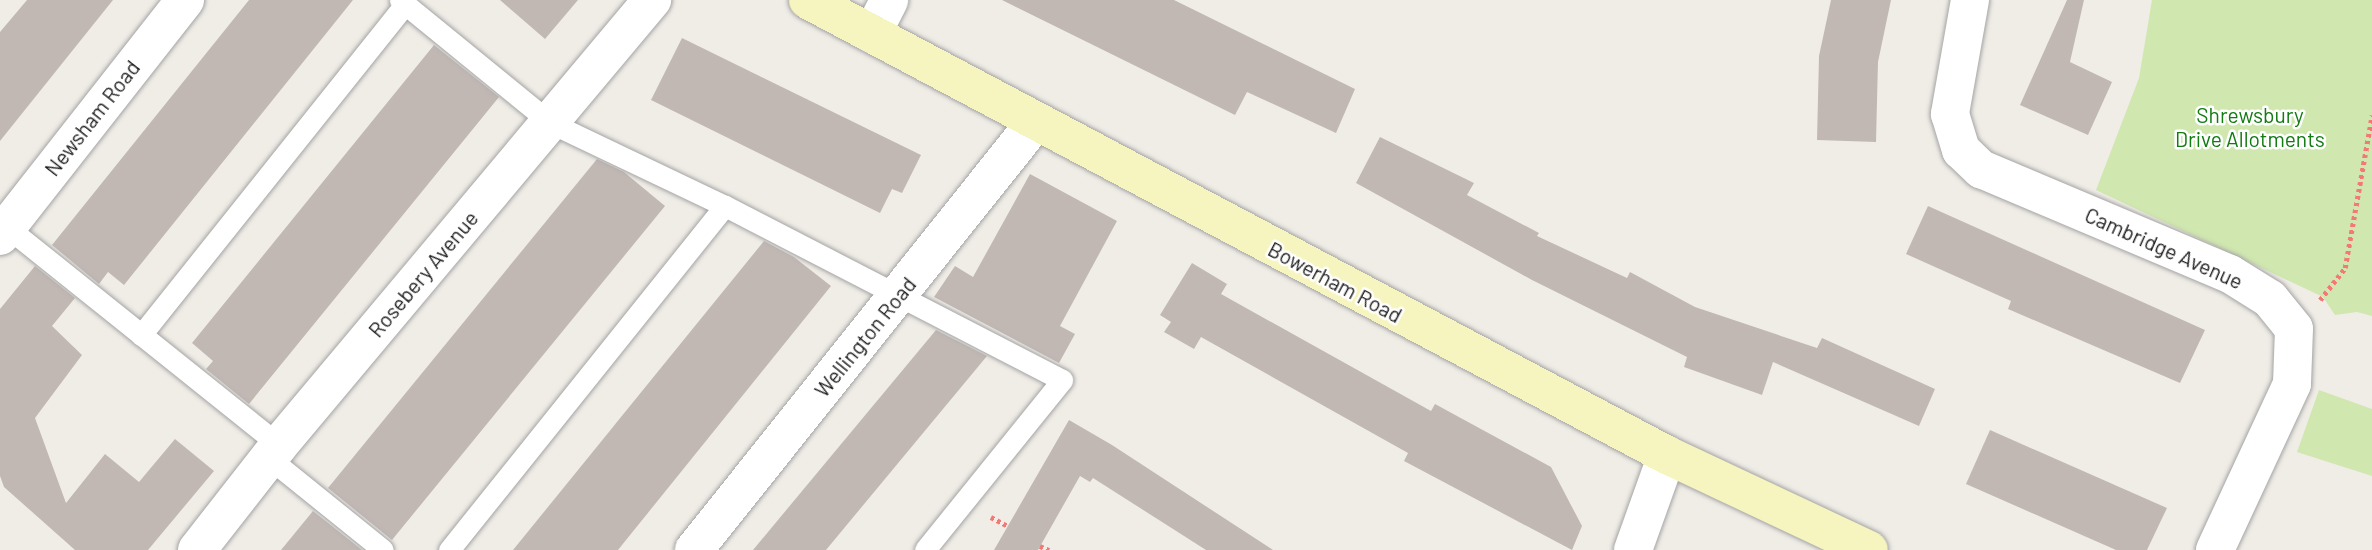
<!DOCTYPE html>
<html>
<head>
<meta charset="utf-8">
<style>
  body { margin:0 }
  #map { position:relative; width:2372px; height:550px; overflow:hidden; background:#f0ede7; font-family:Barlow,sans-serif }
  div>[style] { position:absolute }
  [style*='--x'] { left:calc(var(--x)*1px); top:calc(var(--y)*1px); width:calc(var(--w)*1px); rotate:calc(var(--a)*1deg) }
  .grass>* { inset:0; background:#d0e7b0 }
  .building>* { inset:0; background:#c1b8b4 }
  .path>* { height:4.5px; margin-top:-2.25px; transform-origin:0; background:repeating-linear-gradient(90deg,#f37976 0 3.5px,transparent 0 7px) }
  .roads { filter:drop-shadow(0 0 2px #a4a4a4) drop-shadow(0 0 2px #a4a4a4) }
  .lane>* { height:21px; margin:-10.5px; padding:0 10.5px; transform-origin:10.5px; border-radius:10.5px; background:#fff }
  .street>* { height:38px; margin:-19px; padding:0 19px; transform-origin:19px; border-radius:19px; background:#fff }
  .secondary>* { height:38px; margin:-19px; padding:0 19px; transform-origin:19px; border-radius:19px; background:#f7f5bf }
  span { translate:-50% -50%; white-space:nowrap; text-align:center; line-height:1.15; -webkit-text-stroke:5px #fff; paint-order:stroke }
  .park-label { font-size:21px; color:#127b12 }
  .street-label { font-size:21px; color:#202020 }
</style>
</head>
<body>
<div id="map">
  <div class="grass">
    <i style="clip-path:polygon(2152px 0,2372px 0,2372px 316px,2357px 312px,2335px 315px,2323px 297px,2096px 190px,2139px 78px)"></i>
    <i style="clip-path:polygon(2319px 390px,2372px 409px,2372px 476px,2297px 452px)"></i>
  </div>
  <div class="building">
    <i style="clip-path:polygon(27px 0,113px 0,0 141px,0 32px)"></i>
    <i style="clip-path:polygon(249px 0,353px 0,124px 285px,108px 272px,99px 284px,52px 245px)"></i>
    <i style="clip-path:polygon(500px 0,578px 0,545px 39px)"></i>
    <i style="clip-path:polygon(1002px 0,1174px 0,1355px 89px,1336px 133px,1247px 92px,1235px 115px)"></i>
    <i style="clip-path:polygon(1831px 0,1891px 0,1878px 62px,1876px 142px,1817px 140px,1819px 56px)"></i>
    <i style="clip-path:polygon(2067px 0,2084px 0,2070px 62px,2112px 82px,2088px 135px,2020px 105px)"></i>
    <i style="clip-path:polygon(682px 38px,921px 155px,902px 193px,892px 189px,880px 213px,651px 100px)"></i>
    <i style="clip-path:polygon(434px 45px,499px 97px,249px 404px,206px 369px,213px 361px,192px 343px)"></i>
    <i style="clip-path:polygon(1380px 137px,1474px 183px,1467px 195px,1539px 233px,1537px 236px,1627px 278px,1630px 272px,1695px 307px,1817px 348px,1822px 338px,1935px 389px,1919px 426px,1773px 362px,1762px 395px,1684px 367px,1687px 357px,1532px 280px,1356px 183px)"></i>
    <i style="clip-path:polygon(597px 159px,624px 172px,665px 206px,392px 540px,328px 488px)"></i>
    <i style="clip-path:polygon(1030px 174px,1117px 221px,1060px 326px,1075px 334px,1059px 363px,934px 297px,955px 266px,973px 277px)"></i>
    <i style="clip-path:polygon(1928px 206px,2205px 330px,2180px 383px,2008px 309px,2011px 301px,1906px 254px)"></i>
    <i style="clip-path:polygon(764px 241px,794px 257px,831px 286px,618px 550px,513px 550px)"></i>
    <i style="clip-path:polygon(1192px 263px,1227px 284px,1221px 294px,1431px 411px,1435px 404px,1551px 467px,1582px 526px,1572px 550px,1404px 461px,1408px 453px,1201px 337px,1194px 349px,1164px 332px,1171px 322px,1160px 315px)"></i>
    <i style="clip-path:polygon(35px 266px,75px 298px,52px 326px,82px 355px,35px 418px,66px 503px,105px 454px,139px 482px,175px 439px,214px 471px,148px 550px,75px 550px,4px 487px,0 476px,0 309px)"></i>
    <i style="clip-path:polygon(936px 330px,987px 356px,826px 550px,753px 550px)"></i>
    <i style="clip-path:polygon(1069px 420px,1112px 445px,1273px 550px,1206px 550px,1093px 478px,1090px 482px,1080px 476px,1038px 550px,994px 550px)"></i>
    <i style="clip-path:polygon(1990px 430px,2167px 508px,2147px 550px,2116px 550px,1966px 484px)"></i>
    <i style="clip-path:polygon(313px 511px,362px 550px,281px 550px)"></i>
  </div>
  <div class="path">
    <i style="--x:2320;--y:300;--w:41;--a:-52"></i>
    <i style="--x:2345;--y:268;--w:155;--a:-80"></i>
    <i style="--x:991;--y:517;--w:19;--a:28"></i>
    <i style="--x:1040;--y:546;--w:10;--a:24"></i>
  </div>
  <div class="roads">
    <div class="lane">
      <i style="--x:400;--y:0;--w:195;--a:39.2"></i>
      <i style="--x:551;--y:123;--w:193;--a:25.5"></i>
      <i style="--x:725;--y:206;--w:379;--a:27.3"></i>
      <i style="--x:1062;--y:380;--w:218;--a:128.9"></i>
      <i style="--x:7;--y:227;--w:349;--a:38.7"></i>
      <i style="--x:141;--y:335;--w:423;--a:-51.4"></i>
      <i style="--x:269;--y:458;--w:146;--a:38.9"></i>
      <i style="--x:449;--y:550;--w:441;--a:-51.3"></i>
    </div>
    <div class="street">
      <i style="--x:1970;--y:0;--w:116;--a:100"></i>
      <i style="--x:1950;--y:114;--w:38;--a:73"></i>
      <i style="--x:1961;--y:150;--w:28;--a:44"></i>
      <i style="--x:1981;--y:169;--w:270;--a:22.9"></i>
      <i style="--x:2230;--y:274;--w:47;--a:32"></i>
      <i style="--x:2270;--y:299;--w:38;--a:51"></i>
      <i style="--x:2294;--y:329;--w:55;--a:92.1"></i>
      <i style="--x:2292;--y:384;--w:183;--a:114.9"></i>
      <i style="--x:872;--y:34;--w:38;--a:-63"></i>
      <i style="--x:0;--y:236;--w:300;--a:-51.9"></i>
      <i style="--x:197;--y:550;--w:133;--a:-52"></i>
      <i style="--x:279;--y:445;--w:581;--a:-50.03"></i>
      <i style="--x:694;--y:550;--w:545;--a:-51.41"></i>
      <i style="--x:1633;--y:550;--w:101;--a:-70.3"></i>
    </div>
    <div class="secondary">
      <i style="--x:808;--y:0;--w:972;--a:27.91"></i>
      <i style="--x:1667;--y:455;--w:223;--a:25.2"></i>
    </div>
  </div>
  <div class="park-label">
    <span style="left:2250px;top:127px">Shrewsbury<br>Drive Allotments</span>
  </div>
  <div class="street-label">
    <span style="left:92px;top:118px;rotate:-52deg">Newsham Road</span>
    <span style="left:2164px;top:248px;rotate:24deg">Cambridge Avenue</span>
    <span style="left:423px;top:274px;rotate:-50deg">Rosebery Avenue</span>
    <span style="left:1335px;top:282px;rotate:28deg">Bowerham Road</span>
    <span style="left:865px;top:337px;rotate:-51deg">Wellington Road</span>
  </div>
</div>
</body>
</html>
